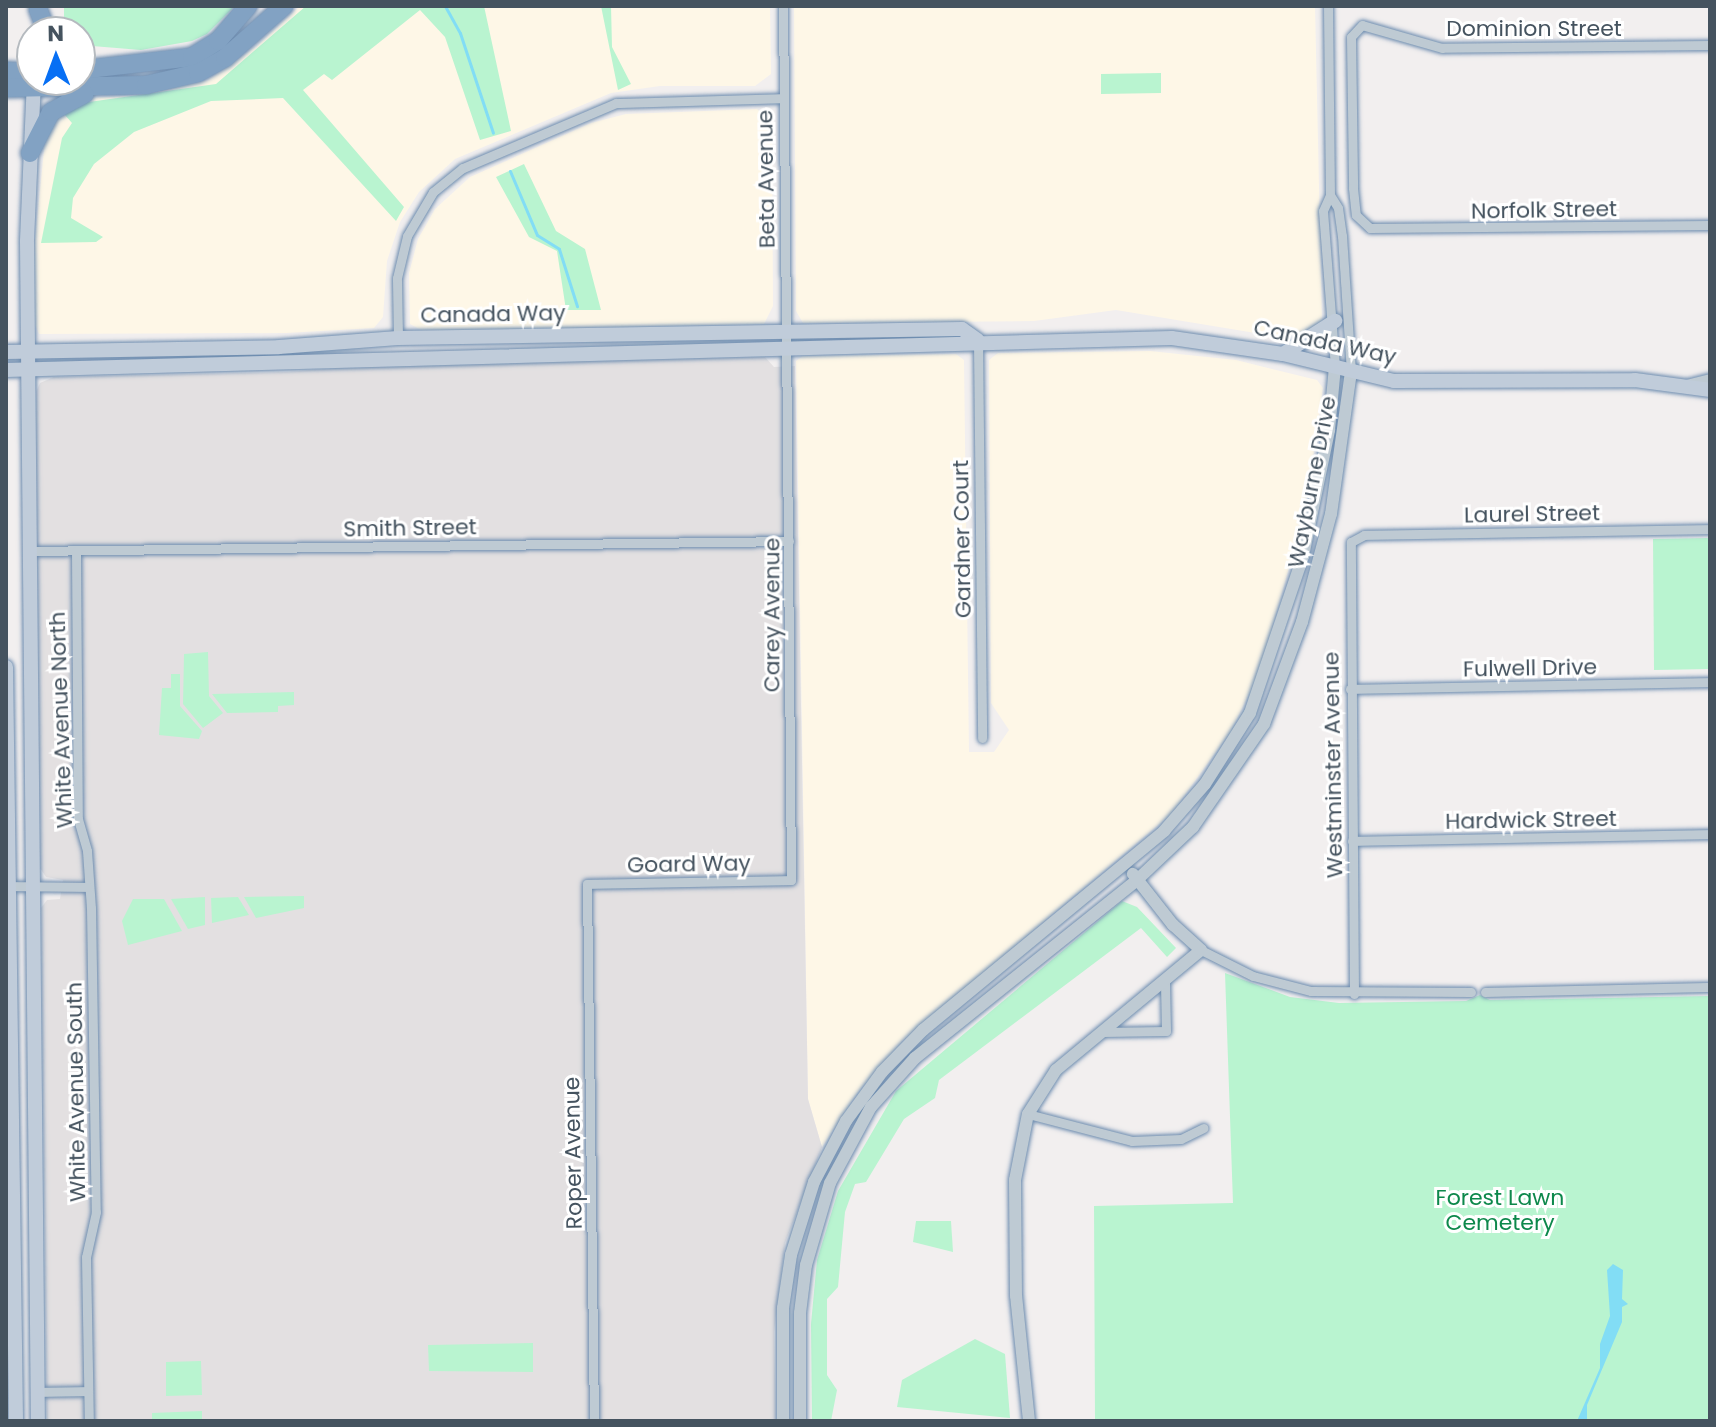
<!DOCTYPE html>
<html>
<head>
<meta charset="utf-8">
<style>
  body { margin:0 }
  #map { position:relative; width:1716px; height:1427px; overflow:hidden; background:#f2efef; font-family:Poppins,sans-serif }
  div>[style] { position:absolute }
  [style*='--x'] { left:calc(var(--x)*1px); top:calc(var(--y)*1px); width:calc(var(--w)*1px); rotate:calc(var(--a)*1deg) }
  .commercial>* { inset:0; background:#fef7e7 }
  .education>* { inset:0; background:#e3e0e1 }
  .green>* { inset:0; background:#b9f4d0 }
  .water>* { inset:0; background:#82ddf5 }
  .stream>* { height:3px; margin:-1.5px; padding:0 1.5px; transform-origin:1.5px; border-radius:1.5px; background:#82ddf5 }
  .roads { filter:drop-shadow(0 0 2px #6d8caf) drop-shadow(0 0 2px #6d8caf) }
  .minor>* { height:9px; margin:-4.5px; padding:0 4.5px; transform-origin:4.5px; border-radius:4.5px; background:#becad3 }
  .tertiary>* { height:12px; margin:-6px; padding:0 6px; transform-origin:6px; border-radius:6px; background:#becad3 }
  .secondary>* { height:14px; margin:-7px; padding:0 7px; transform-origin:7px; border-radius:7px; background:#c0ccda }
  .motorway>* { height:18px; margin:-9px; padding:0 9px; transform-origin:9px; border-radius:9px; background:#82a2c3 }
  span { translate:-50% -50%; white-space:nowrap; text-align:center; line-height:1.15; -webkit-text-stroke:6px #fff; paint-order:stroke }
  .street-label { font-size:22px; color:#45535f }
  .park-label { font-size:22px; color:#0d884b }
  .frame { position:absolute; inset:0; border:8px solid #45535f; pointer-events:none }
  .north { position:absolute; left:16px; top:16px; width:80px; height:80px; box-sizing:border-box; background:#fff; border:2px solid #b5babf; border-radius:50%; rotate:359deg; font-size:22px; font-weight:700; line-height:32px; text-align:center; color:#45535f }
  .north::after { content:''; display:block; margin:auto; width:28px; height:36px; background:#076ff4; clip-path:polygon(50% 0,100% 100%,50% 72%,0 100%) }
</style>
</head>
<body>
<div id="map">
  <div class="commercial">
    <i style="clip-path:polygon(300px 6px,770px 6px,771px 74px,755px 86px,660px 86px,611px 93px,455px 159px,419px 192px,400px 222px,387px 261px,383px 317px,374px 328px,286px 333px,39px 334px,34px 322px,34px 249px,45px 140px,56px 116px,90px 98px,140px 95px,208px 80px,257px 46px)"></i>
    <i style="clip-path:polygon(794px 6px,1315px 6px,1322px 321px,1307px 334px,1274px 336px,1116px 310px,1034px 321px,803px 323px,796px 311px)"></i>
    <i style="clip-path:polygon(757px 109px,772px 123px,773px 306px,764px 324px,423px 331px,410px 324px,409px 273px,418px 239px,435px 209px,470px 177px,591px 123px,626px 114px)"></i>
    <i style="clip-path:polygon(1150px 351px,1236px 360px,1317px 380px,1323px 388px,1306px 508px,1259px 673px,1231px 731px,1171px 814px,902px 1041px,857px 1093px,822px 1147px,808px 1099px,796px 361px,803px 356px,956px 354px,964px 360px,969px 752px,994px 752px,1009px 730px,991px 703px,989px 360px,998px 353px)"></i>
  </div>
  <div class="education">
    <i style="clip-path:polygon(765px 357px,774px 367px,795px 366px,808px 1099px,822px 1147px,785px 1243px,774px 1332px,776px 1421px,47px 1421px,41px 908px,47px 900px,60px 899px,63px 880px,46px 877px,40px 868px,36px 392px,40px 383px,54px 377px,286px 372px,411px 362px)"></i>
  </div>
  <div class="green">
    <i style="clip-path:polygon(64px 6px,235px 6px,207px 34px,192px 41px,141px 50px,80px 45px,80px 32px,70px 32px,64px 19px)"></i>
    <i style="clip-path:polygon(306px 6px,484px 6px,511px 131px,480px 140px,445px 37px,420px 10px,332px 80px,324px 74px,303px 90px,404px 207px,396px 221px,283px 98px,211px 101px,134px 132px,94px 164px,73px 198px,71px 218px,103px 237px,96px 242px,41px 243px,62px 138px,72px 123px,64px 114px,82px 103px,216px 84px)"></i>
    <i style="clip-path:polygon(601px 6px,611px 6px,612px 47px,631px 84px,618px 90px)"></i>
    <i style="clip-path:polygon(1161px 73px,1161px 93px,1101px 94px,1101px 74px)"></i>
    <i style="clip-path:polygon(524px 164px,556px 231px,585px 249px,601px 310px,566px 310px,557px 251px,529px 237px,496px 177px)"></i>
    <i style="clip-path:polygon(1710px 538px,1710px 669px,1654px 670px,1653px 539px)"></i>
    <i style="clip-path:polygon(208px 652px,209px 696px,223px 713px,203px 728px,183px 704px,184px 654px)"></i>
    <i style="clip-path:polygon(171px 674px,180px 674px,180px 706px,202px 731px,199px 739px,159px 735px,162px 688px,171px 688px)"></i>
    <i style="clip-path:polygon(294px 692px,294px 705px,278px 706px,278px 712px,227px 713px,212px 694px)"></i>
    <i style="clip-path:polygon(304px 896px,304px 908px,256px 918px,244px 897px)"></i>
    <i style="clip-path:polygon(205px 897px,205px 925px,188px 929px,171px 899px)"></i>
    <i style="clip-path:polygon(238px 897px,249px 915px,212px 923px,211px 898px)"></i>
    <i style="clip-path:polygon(133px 899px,164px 899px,182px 931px,128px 945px,122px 921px)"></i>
    <i style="clip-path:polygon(1122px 901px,1137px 907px,1176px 948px,1167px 957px,1141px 928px,939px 1080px,935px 1098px,904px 1119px,866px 1182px,855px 1184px,845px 1212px,838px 1287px,827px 1299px,827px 1375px,837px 1390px,831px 1421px,812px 1421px,811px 1324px,817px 1260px,838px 1191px,896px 1091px)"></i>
    <i style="clip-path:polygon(1225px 973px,1290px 997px,1339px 1003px,1466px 1001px,1480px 995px,1490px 1000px,1710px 996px,1710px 1421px,1095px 1421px,1094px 1206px,1233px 1203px)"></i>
    <i style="clip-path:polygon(916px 1221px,951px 1221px,953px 1252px,913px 1242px)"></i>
    <i style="clip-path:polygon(975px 1339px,1005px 1354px,1010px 1418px,897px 1407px,902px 1380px)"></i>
    <i style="clip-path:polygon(533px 1343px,533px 1372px,429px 1371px,428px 1345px)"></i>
    <i style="clip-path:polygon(201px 1361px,202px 1395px,166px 1396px,166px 1362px)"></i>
    <i style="clip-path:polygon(202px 1411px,202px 1421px,152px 1421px,152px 1413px)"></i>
  </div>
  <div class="water">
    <i style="clip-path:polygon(1613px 1264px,1623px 1270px,1622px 1299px,1628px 1304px,1622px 1307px,1622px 1322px,1587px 1405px,1587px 1421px,1577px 1421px,1600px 1368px,1600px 1344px,1610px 1316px,1607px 1270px)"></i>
  </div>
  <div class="stream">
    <i style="--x:445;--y:6;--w:31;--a:61"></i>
    <i style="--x:460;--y:33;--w:105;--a:71.7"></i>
    <i style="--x:510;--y:171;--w:69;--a:67.1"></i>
    <i style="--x:537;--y:235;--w:26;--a:32"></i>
    <i style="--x:559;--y:249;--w:60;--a:72.5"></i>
  </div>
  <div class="roads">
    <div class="minor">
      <i style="--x:1328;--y:6;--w:189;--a:89.4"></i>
      <i style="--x:1330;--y:195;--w:17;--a:114"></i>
      <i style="--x:1323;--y:211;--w:156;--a:85.6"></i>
      <i style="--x:1710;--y:45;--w:268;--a:179.4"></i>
      <i style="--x:1442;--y:48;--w:83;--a:-164"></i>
      <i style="--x:1362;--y:25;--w:16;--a:133"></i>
      <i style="--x:1351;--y:37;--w:151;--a:89.2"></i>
      <i style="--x:1353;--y:188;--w:27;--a:84"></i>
      <i style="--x:1356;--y:215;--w:19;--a:43"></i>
      <i style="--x:1370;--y:228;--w:340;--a:-0.5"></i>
      <i style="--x:1330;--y:195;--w:15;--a:58"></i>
      <i style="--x:1338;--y:208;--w:28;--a:82"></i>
      <i style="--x:1342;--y:236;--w:136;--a:86.2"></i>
      <i style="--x:398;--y:338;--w:60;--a:-91"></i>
      <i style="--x:397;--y:278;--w:43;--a:-76.6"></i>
      <i style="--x:407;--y:236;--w:51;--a:-59.4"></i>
      <i style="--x:433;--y:192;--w:38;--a:-39"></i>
      <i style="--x:463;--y:168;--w:166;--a:-23"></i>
      <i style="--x:616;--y:103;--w:168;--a:-1.7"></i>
      <i style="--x:978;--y:341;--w:397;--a:89.4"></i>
      <i style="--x:1686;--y:384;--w:25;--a:-14"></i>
      <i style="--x:30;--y:551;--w:759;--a:-0.75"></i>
      <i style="--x:76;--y:551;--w:268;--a:89.6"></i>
      <i style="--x:78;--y:819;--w:33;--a:74"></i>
      <i style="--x:87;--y:851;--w:57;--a:86"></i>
      <i style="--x:91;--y:908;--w:304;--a:89.1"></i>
      <i style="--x:96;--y:1212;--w:46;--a:102.5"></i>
      <i style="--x:86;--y:1257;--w:164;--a:89"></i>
      <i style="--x:1350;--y:689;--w:360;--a:-1.1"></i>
      <i style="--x:1352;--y:841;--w:358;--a:-1.1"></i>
      <i style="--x:6;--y:886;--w:83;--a:0.7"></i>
      <i style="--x:1201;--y:950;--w:58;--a:26.6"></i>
      <i style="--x:1253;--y:976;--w:60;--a:14.5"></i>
      <i style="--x:1311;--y:991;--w:160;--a:0.4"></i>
      <i style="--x:1485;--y:992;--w:225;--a:-1.3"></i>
      <i style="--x:1354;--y:994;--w:452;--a:-90.4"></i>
      <i style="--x:1351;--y:542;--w:15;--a:-28"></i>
      <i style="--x:1364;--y:535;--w:346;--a:-1"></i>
      <i style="--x:1103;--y:1032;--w:63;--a:-0.9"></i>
      <i style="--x:1166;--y:1031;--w:49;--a:-91.2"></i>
      <i style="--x:1028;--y:1114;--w:107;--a:14.6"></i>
      <i style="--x:1132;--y:1141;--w:49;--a:-2.3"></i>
      <i style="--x:1181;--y:1139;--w:25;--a:-26"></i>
      <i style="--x:38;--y:1392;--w:50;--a:-1.1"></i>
      <i style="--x:594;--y:1421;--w:537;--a:-90.75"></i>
      <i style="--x:587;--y:884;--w:204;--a:-1.1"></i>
      <i style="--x:791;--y:880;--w:874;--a:-90.52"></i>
    </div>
    <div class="tertiary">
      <i style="--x:783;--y:1421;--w:113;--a:-90"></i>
      <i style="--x:783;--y:1308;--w:54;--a:-81.4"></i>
      <i style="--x:791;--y:1255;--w:77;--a:-72.5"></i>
      <i style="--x:814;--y:1182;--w:69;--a:-62.3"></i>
      <i style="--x:846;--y:1121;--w:61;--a:-53.7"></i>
      <i style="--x:882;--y:1072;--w:59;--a:-45.7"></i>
      <i style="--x:923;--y:1030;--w:313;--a:-39.5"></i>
      <i style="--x:1164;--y:831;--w:62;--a:-48.9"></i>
      <i style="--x:1205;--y:784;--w:84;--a:-57.6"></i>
      <i style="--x:1250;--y:713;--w:166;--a:-71.3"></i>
      <i style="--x:1303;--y:556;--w:129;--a:-78.3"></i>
      <i style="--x:1329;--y:430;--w:63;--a:-84.6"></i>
      <i style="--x:800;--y:1421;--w:108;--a:-90"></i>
      <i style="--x:800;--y:1313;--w:48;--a:-82.9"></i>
      <i style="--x:806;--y:1265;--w:85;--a:-73.7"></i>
      <i style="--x:830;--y:1183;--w:86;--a:-61.7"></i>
      <i style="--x:871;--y:1107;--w:66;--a:-48.1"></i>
      <i style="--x:915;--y:1058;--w:283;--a:-38.7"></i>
      <i style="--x:1136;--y:881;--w:79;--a:-43.5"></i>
      <i style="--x:1193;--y:827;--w:125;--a:-55.4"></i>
      <i style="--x:1264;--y:724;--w:109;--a:-69.6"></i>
      <i style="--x:1302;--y:622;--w:112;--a:-75"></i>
      <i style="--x:1331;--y:514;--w:143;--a:-82"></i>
      <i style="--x:1029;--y:1421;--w:126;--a:-95.9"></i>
      <i style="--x:1016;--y:1296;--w:116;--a:-90.5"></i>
      <i style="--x:1015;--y:1180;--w:67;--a:-78.9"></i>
      <i style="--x:1028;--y:1114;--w:52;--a:-57.5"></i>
      <i style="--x:1056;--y:1070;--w:188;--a:-39.6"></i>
      <i style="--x:1201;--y:950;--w:38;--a:-138"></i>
      <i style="--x:1173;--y:925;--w:65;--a:-128.1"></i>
    </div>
    <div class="secondary">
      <i style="--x:34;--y:80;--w:162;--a:92.5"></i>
      <i style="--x:27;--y:242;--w:1179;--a:89.47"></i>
      <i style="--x:6;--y:352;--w:273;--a:-1"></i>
      <i style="--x:279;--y:347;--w:119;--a:-4.3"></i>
      <i style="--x:398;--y:338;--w:564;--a:-0.91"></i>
      <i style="--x:962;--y:329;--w:19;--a:35"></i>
      <i style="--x:1283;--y:354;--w:62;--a:-32.4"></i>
      <i style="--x:6;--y:370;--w:1166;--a:-1.57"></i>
      <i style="--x:1172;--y:338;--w:112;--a:8.2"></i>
      <i style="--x:1283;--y:354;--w:114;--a:13.7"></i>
      <i style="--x:1394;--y:381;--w:241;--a:-0.2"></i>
      <i style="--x:1635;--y:380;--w:76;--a:7.6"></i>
      <i style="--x:6;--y:667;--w:754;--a:89.24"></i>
    </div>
    <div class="motorway">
      <i style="--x:38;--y:9;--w:25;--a:69"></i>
      <i style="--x:80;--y:70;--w:113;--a:-6.6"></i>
      <i style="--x:192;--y:57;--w:31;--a:-32"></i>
      <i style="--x:218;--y:41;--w:46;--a:-49.4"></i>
      <i style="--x:6;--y:71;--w:26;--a:4"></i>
      <i style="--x:6;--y:88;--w:140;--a:-1.2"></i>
      <i style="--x:146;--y:85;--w:53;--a:-13"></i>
      <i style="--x:198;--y:73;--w:31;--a:-29"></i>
      <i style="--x:225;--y:58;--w:79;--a:-41.4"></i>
      <i style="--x:30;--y:153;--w:46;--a:-62.9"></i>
      <i style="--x:51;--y:112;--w:38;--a:-28"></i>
    </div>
  </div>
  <div class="street-label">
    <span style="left:1534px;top:29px">Dominion Street</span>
    <span style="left:766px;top:179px;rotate:-91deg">Beta Avenue</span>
    <span style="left:1544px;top:210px;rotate:-1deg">Norfolk Street</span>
    <span style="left:493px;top:314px;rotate:-1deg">Canada Way</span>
    <span style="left:1325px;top:342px;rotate:12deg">Canada Way</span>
    <span style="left:1312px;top:482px;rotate:-79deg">Wayburne Drive</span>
    <span style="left:1532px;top:514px;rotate:-1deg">Laurel Street</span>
    <span style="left:410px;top:528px;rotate:-1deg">Smith Street</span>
    <span style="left:962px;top:539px;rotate:-91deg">Gardner Court</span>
    <span style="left:772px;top:615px;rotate:-90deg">Carey Avenue</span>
    <span style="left:1530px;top:668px;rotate:-1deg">Fulwell Drive</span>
    <span style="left:61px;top:720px;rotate:-92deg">White Avenue North</span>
    <span style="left:1333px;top:765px;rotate:-91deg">Westminster Avenue</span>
    <span style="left:1531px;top:820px;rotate:-1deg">Hardwick Street</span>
    <span style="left:689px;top:864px;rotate:-1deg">Goard Way</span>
    <span style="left:76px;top:1092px;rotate:-91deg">White Avenue South</span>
    <span style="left:573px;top:1153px;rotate:-91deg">Roper Avenue</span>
  </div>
  <div class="park-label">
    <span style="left:1500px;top:1210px">Forest Lawn<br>Cemetery</span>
  </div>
  <div class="frame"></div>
  <div class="north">N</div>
</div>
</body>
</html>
